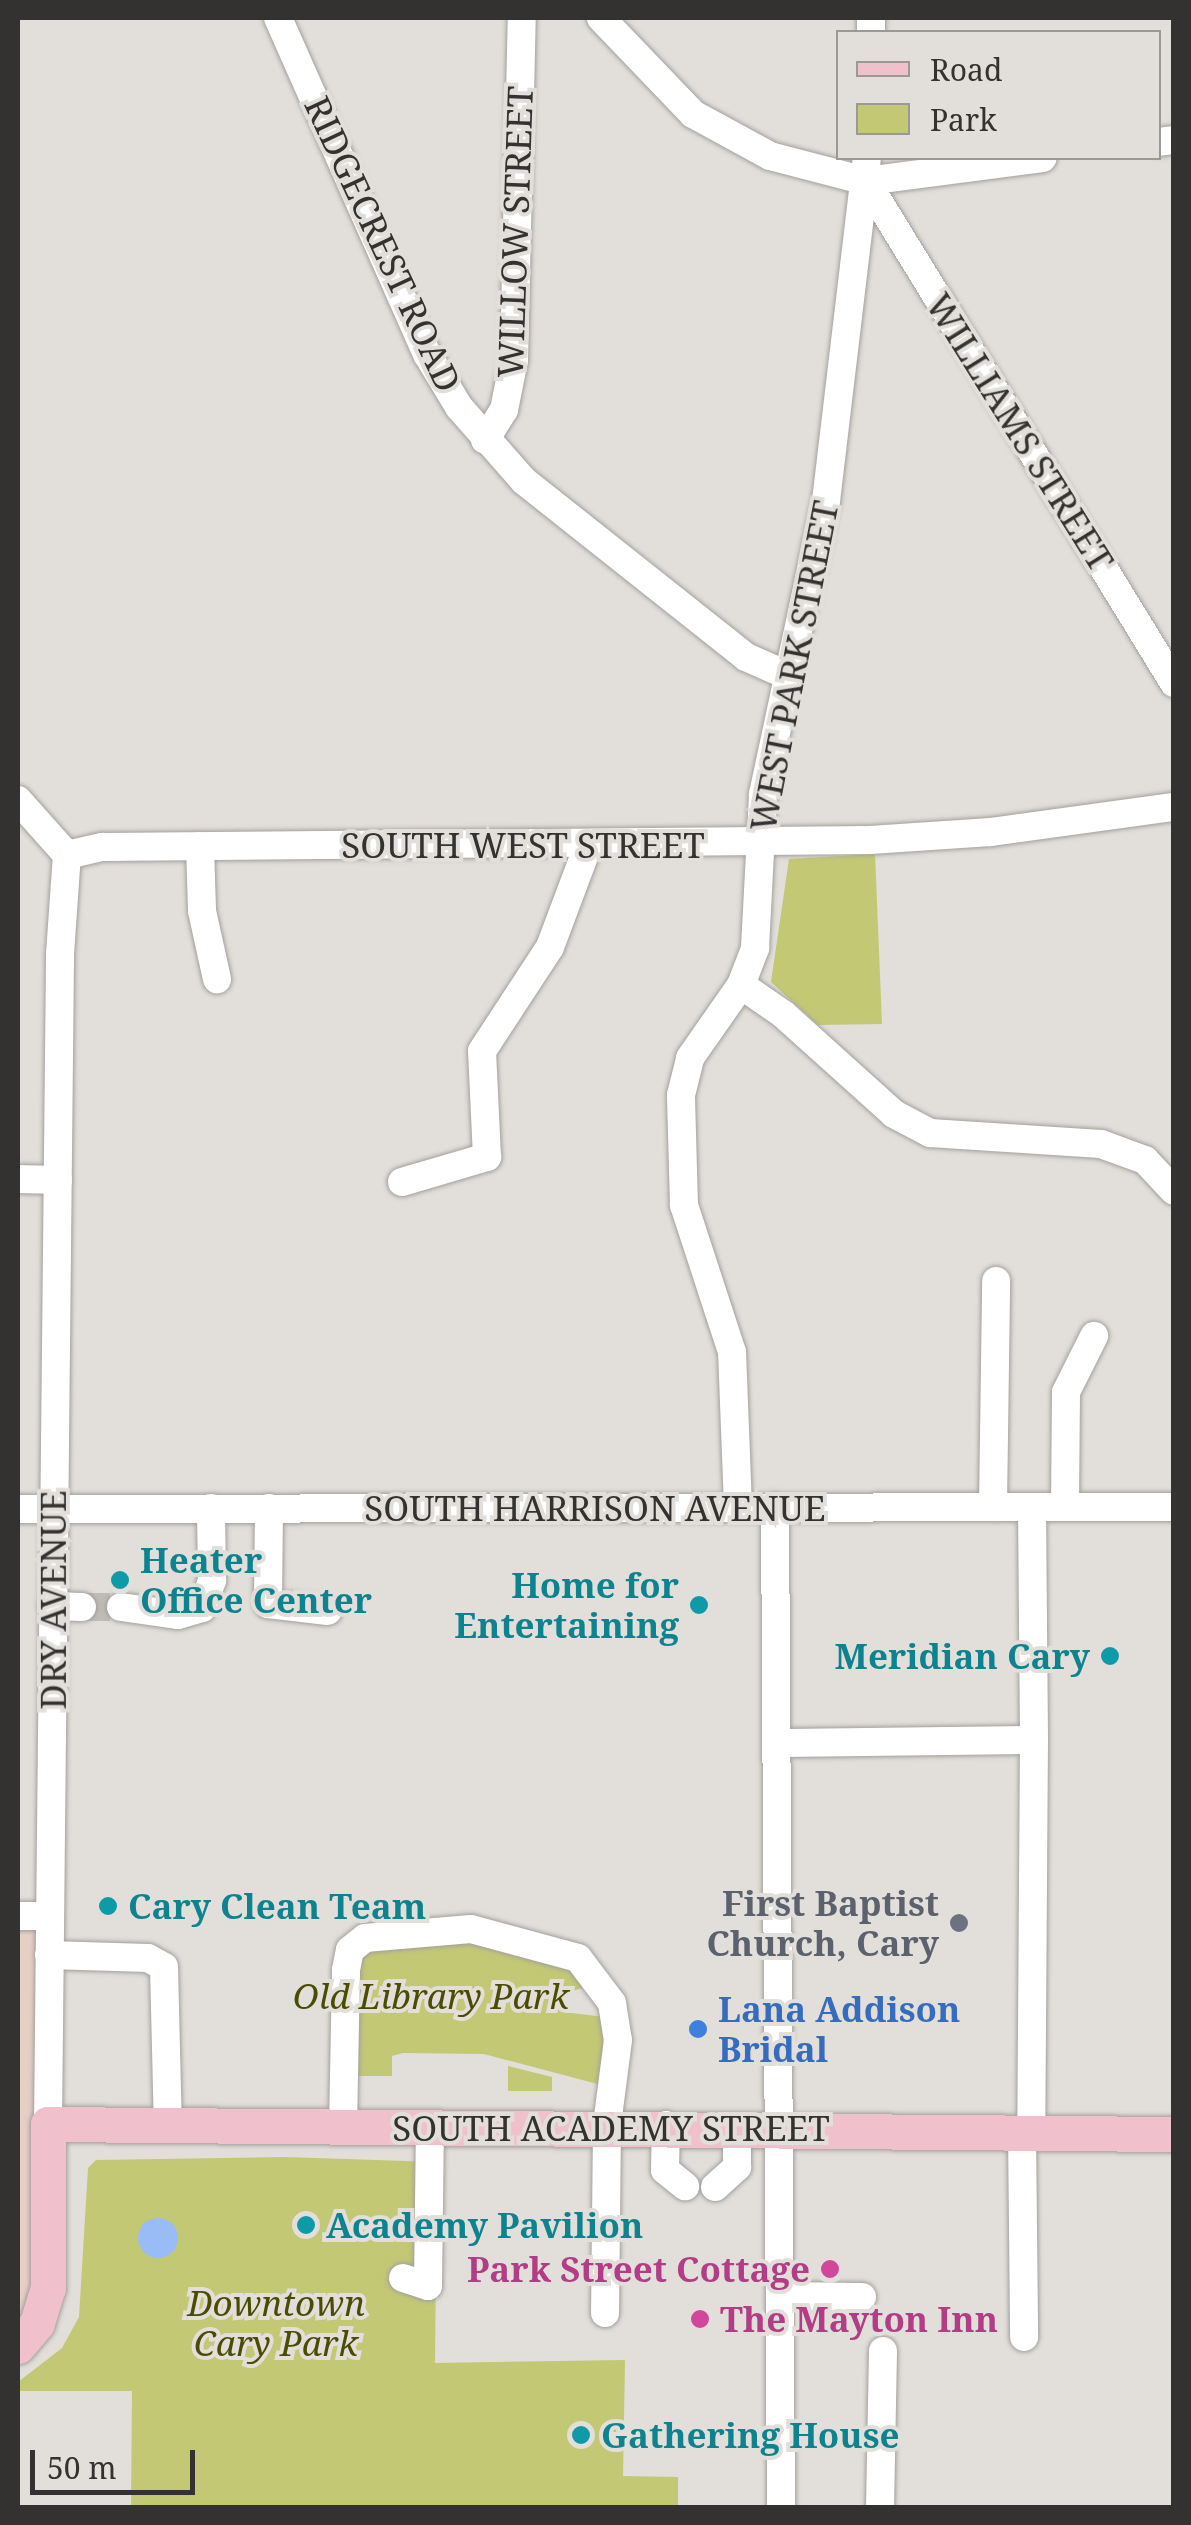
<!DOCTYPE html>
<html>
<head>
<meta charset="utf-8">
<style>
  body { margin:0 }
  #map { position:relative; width:1191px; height:2525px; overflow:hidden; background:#e2ded9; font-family:"Noto Serif",serif }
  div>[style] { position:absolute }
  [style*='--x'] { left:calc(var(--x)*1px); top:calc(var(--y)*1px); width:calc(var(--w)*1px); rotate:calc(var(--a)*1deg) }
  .education>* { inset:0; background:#e7cfc5 }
  .green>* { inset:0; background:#c3c875 }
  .water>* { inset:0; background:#99bcf7 }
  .round { border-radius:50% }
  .minor-tunnel>* { height:28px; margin-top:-14px; transform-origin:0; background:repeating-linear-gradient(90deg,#bfbcb7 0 28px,transparent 0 42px) }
  .roads { filter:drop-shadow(0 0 2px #a4a09c) drop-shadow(0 0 2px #a4a09c) }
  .minor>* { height:28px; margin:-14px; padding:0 14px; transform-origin:14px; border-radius:14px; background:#fff }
  .major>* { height:35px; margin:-17.5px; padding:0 17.5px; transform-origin:17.5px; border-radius:17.5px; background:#f1c0cd }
  .dots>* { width:28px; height:28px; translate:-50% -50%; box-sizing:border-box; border:5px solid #e2ded9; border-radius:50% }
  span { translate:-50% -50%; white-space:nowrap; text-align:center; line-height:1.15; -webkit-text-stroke:8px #e2ded9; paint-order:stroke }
  .street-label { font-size:35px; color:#333230 }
  .culture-label { font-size:35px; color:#0d838f; font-weight:700 }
  .left { translate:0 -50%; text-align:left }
  .right { translate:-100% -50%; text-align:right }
  .worship-label { font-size:35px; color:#5b616d; font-weight:700 }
  .park-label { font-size:35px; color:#4a4c01; font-style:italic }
  .shop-label { font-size:35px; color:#366cbe; font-weight:700 }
  .hotel-label { font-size:35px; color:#b23c85; font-weight:700 }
  .frame { position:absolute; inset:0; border:20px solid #333230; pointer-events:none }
  .legend { position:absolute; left:836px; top:30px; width:325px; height:130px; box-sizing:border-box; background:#e2ded9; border:2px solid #9c9995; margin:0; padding:12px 18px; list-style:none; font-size:30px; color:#333230 }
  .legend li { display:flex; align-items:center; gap:20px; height:50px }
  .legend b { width:50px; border:2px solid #9c9995 }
  .scale { position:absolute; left:30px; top:2450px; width:165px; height:45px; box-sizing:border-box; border:5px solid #333230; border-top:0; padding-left:12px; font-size:30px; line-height:35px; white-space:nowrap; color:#333230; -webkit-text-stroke:8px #e2ded9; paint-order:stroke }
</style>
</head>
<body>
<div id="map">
  <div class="education">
    <i style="clip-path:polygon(18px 1916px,50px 1916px,48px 2288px,18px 2346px)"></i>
  </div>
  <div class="green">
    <i style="clip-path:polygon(875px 854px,882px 1024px,818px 1025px,771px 982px,789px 859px)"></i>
    <i style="clip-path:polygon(448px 1938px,573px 1965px,585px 1987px,564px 1994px,564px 2012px,604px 2017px,605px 2086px,484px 2054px,403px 2053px,392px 2056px,392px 2076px,350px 2076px,358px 1951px)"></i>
    <i style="clip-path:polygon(508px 2066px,552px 2077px,552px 2091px,508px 2091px)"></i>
    <i style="clip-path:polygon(284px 2157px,437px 2162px,435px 2363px,625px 2360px,623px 2476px,678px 2477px,678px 2507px,131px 2507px,132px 2391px,18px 2391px,18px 2382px,62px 2348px,79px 2317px,88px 2168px,96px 2160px)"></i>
  </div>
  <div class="water">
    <i class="round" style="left:138px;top:2218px;width:40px;height:40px"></i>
  </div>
  <div class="minor-tunnel">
    <i style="--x:82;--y:1607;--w:39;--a:0"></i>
  </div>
  <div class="roads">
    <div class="minor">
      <i style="--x:278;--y:18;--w:368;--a:66.1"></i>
      <i style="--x:427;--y:354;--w:62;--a:58.9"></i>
      <i style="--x:459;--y:407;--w:98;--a:48.7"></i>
      <i style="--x:524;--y:481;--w:283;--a:38.4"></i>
      <i style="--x:746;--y:657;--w:47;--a:23.8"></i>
      <i style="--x:601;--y:18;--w:133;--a:46.2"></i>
      <i style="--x:693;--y:114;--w:88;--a:28.6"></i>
      <i style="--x:770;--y:156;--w:99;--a:14.6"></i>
      <i style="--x:866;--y:181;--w:178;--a:-7.4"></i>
      <i style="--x:871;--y:32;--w:14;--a:-90"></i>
      <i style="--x:1158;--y:142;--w:16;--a:-7"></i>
      <i style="--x:866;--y:181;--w:589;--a:58.47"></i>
      <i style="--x:485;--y:440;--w:36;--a:-58"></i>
      <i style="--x:504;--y:410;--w:51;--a:-78.7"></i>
      <i style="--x:514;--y:360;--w:342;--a:-88.7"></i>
      <i style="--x:18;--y:800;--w:74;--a:48.3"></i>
      <i style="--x:200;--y:846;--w:65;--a:88.2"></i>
      <i style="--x:202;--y:911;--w:70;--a:77.6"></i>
      <i style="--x:67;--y:855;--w:37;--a:-13"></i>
      <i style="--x:103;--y:847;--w:767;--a:-0.52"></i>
      <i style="--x:870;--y:840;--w:121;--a:-3.8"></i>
      <i style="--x:991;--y:832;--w:185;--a:-7.8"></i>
      <i style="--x:741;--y:985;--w:51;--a:34.6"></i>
      <i style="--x:783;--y:1014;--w:149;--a:42"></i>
      <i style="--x:894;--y:1114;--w:41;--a:27.8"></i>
      <i style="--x:930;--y:1133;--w:171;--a:3.7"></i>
      <i style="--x:1101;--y:1144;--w:47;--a:20"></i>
      <i style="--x:1145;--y:1160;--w:42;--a:46.9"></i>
      <i style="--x:18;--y:1179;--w:40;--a:1.4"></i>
      <i style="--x:402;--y:1182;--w:89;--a:-16.4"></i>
      <i style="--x:487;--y:1157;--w:106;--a:-92.7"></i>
      <i style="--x:482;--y:1051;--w:124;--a:-56.8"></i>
      <i style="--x:550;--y:947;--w:108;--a:-69.4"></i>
      <i style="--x:738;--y:1507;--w:155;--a:-92.2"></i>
      <i style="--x:732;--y:1352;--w:155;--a:-108.1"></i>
      <i style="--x:684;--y:1205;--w:110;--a:-91.6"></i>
      <i style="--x:681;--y:1095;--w:38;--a:-76"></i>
      <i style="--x:690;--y:1058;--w:89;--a:-55.1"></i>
      <i style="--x:741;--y:985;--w:40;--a:-69"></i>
      <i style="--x:755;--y:948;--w:154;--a:-87"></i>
      <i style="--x:763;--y:794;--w:300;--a:-77.9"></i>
      <i style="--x:826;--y:501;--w:345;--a:-83.2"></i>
      <i style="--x:775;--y:1507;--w:1001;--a:89.66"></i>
      <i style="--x:993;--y:1507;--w:226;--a:-89.2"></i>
      <i style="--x:1032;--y:1507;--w:233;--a:89.5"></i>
      <i style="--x:1065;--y:1507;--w:115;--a:-89.5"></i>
      <i style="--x:1066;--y:1392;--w:63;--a:-63.4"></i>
      <i style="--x:269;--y:1508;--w:96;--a:90.6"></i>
      <i style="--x:268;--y:1604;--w:60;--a:6.7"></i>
      <i style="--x:18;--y:1509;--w:1156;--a:-0.1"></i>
      <i style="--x:52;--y:1606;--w:30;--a:2"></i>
      <i style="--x:121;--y:1607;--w:58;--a:8"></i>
      <i style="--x:178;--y:1615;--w:25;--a:-16"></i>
      <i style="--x:202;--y:1608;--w:30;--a:-70"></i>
      <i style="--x:212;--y:1580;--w:72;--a:-90.8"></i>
      <i style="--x:778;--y:1743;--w:256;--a:-0.7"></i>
      <i style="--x:1034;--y:1740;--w:392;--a:90.4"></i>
      <i style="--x:18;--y:1916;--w:32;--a:0"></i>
      <i style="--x:49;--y:1955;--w:99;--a:1.7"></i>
      <i style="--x:148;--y:1958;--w:18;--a:29"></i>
      <i style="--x:164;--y:1967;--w:159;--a:88.6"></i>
      <i style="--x:48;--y:2124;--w:1170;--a:-89.41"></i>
      <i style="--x:60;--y:954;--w:99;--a:-86"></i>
      <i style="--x:666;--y:2125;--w:45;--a:91.3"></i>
      <i style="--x:665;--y:2170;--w:26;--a:39"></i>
      <i style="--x:343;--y:2128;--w:158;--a:-88.9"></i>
      <i style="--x:346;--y:1970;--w:20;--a:-79"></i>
      <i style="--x:350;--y:1950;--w:19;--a:-39"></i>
      <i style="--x:365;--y:1938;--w:106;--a:-4.9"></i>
      <i style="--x:471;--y:1929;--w:111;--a:15.2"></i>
      <i style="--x:578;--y:1958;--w:56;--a:52.9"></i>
      <i style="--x:612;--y:2003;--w:37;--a:81"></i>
      <i style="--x:618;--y:2040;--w:86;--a:97.4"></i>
      <i style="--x:607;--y:2125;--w:188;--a:90.6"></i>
      <i style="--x:1022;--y:2132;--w:205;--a:89.4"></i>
      <i style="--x:715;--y:2187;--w:30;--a:-42"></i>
      <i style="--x:737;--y:2167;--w:40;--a:-90"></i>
      <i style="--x:403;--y:2278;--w:26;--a:18"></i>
      <i style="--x:428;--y:2286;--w:159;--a:-89.3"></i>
      <i style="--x:784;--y:2296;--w:78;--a:0.7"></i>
      <i style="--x:880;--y:2508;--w:157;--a:-88.9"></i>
    </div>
    <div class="major">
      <i style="--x:18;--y:2346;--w:30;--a:-50"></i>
      <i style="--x:37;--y:2323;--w:37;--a:-73"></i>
      <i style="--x:48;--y:2288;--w:164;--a:-90"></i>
      <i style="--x:48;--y:2124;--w:1126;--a:0.51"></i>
    </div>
  </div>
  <div class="dots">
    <i style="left:120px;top:1580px;background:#0f9aa8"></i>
    <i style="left:699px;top:1605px;background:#0f9aa8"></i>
    <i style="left:1110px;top:1656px;background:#0f9aa8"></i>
    <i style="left:108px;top:1906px;background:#0f9aa8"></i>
    <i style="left:959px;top:1923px;background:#6b7280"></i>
    <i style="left:698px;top:2029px;background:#3f7fe0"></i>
    <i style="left:306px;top:2225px;background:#0f9aa8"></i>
    <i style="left:830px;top:2269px;background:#d1479c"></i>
    <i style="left:700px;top:2319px;background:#d1479c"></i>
    <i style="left:581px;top:2435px;background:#0f9aa8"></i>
  </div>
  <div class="street-label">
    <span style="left:515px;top:232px;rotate:-88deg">WILLOW STREET</span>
    <span style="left:383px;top:244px;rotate:65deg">RIDGECREST ROAD</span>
    <span style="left:1020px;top:432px;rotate:58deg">WILLIAMS STREET</span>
    <span style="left:794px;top:666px;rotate:-79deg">WEST PARK STREET</span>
    <span style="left:523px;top:845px">SOUTH WEST STREET</span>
    <span style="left:595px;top:1508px">SOUTH HARRISON AVENUE</span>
    <span style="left:53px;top:1600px;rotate:-90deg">DRY AVENUE</span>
    <span style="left:611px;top:2128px">SOUTH ACADEMY STREET</span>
  </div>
  <div class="culture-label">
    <span class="left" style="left:140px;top:1580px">Heater<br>Office Center</span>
    <span class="right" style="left:679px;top:1605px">Home for<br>Entertaining</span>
    <span class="right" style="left:1090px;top:1656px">Meridian Cary</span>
    <span class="left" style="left:128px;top:1906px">Cary Clean Team</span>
    <span class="left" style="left:326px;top:2225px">Academy Pavilion</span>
    <span class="left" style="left:601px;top:2435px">Gathering House</span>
  </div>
  <div class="worship-label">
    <span class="right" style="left:939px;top:1923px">First Baptist<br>Church, Cary</span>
  </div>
  <div class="park-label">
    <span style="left:431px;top:1996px">Old Library Park</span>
    <span style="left:276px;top:2323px">Downtown<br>Cary Park</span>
  </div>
  <div class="shop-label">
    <span class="left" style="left:718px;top:2029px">Lana Addison<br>Bridal</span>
  </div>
  <div class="hotel-label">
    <span class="right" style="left:810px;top:2269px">Park Street Cottage</span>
    <span class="left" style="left:720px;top:2319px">The Mayton Inn</span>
  </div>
  <div class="frame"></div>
  <ul class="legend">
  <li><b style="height:12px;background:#f1c0cd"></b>Road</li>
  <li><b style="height:28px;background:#c3c875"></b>Park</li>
  </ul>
  <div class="scale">50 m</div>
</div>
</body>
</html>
